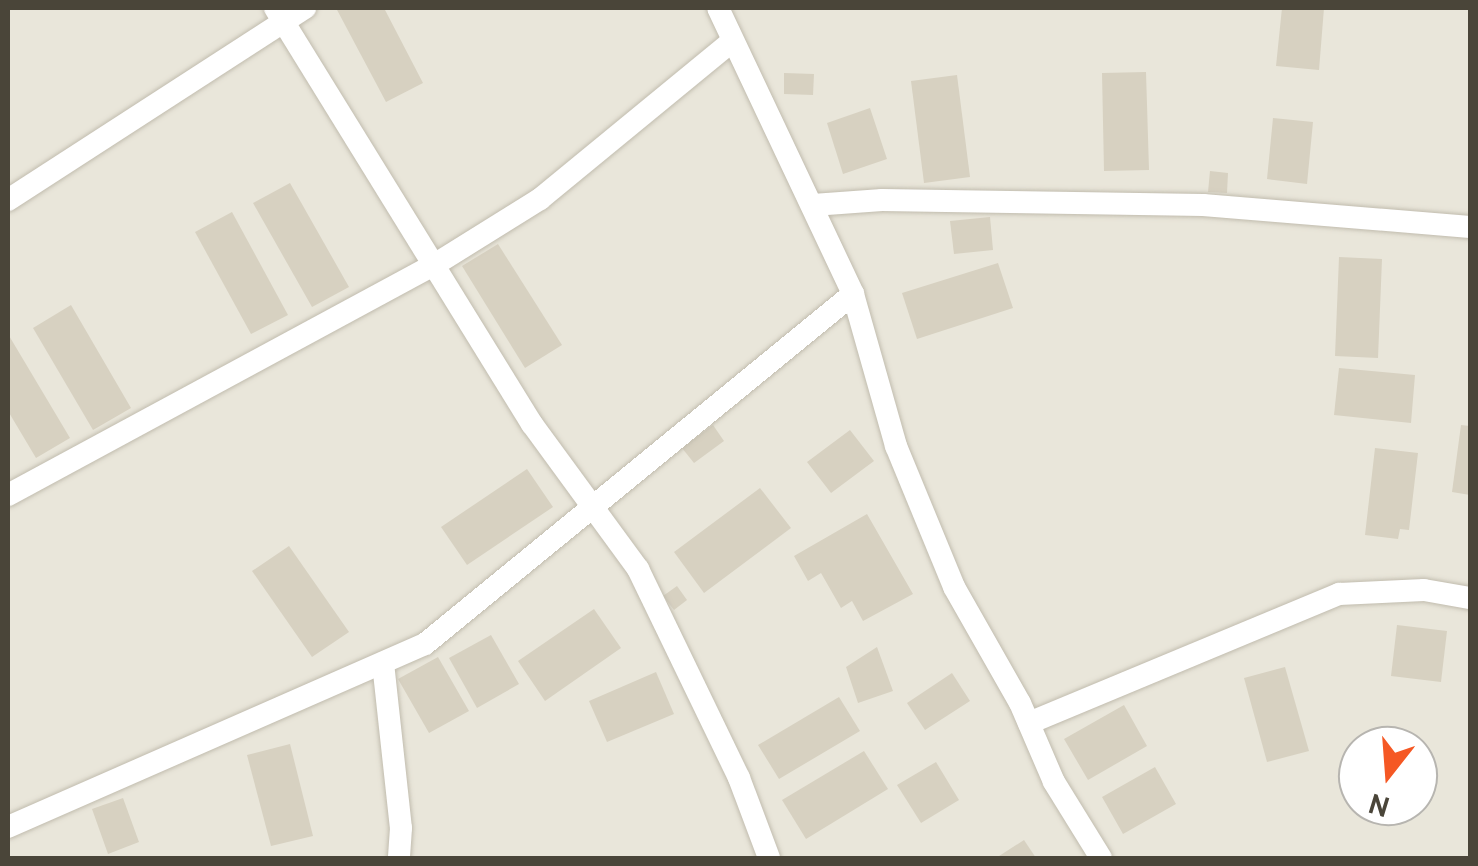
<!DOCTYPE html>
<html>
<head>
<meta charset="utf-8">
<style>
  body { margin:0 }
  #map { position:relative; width:1478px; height:866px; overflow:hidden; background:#f5f3ec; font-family:Overpass,sans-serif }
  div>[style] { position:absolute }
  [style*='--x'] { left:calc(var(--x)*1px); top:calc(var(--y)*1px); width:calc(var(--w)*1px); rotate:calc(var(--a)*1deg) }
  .residential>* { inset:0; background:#e9e6da }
  .building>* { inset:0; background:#d7d1c1 }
  .roads { filter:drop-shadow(0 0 2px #c1bcae) drop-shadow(0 0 2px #c1bcae) }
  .street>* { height:22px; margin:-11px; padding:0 11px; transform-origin:11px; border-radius:11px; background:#fff }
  span { translate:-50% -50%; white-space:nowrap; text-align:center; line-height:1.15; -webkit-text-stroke:8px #fff; paint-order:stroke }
  .frame { position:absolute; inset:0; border:10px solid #4a4539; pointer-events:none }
  .north { position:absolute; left:1338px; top:726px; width:100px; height:100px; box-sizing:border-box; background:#fff; border:2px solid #b7b5b0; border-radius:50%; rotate:197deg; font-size:28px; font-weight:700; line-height:40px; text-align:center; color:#4a4539 }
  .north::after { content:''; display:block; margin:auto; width:35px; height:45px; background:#f55824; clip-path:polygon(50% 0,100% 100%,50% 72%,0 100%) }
</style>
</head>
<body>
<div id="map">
  <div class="residential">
    <i style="clip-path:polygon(evenodd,8px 8px,1470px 8px,1470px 858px,8px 858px,8px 8px,1358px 746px,1418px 746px,1418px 806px,1358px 806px,1358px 746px)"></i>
  </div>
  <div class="building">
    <i style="clip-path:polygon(336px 8px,384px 8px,423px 83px,386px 102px)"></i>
    <i style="clip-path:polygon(1282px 8px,1324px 8px,1319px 70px,1276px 66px)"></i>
    <i style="clip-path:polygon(1146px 72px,1149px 170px,1104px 171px,1102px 73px)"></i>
    <i style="clip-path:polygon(784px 73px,814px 74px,813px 95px,784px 94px)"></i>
    <i style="clip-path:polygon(957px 75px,970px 177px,924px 183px,911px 81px)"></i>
    <i style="clip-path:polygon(870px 108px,887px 159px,843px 174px,827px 123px)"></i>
    <i style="clip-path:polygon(1273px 118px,1313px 122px,1307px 184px,1267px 179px)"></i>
    <i style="clip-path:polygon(1210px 171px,1228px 173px,1227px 193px,1208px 192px)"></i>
    <i style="clip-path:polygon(290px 183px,349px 287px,312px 307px,253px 203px)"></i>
    <i style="clip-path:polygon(232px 212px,288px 315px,251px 334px,195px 232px)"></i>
    <i style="clip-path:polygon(990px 217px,993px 250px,954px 254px,950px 221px)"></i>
    <i style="clip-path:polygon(498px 244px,562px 345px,525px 368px,462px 266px)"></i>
    <i style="clip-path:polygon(1339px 257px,1382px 259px,1378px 358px,1335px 356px)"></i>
    <i style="clip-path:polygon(998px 263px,1013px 308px,917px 339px,902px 293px)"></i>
    <i style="clip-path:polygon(71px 305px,131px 408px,93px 430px,33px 328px)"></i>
    <i style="clip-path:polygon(8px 334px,70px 438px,36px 458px,8px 411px)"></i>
    <i style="clip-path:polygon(1339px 368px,1415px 375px,1411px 423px,1334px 415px)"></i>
    <i style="clip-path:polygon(713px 425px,724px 441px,694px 463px,682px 448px)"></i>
    <i style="clip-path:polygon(1461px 425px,1470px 426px,1470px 495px,1452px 492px)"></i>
    <i style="clip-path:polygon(850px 430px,874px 461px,831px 493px,807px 462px)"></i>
    <i style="clip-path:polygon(1375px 448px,1418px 453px,1409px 530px,1400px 529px,1398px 539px,1365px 535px)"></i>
    <i style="clip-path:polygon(527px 469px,553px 507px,467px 565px,441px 527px)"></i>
    <i style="clip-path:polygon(760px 488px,791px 528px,704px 593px,674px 552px)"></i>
    <i style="clip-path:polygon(867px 514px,913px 594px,863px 621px,852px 601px,841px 608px,821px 573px,808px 581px,794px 556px)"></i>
    <i style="clip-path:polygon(289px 546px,349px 632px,312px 657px,252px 571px)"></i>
    <i style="clip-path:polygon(677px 586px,687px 600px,674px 610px,663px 596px)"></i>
    <i style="clip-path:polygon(594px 609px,621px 648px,545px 701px,518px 661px)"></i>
    <i style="clip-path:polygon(1397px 625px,1447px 631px,1441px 682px,1391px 676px)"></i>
    <i style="clip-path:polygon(491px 635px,519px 684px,477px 708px,449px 658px)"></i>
    <i style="clip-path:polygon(877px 647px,893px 691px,858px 703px,846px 667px)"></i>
    <i style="clip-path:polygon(438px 657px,469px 711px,429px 733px,398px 679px)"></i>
    <i style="clip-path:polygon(1285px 667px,1309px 751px,1267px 762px,1244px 678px)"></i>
    <i style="clip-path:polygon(656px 672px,674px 714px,607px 742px,589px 701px)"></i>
    <i style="clip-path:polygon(952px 673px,970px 701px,925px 730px,907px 703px)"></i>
    <i style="clip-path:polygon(839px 697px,860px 731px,779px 779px,758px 745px)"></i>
    <i style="clip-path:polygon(1124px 705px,1147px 746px,1088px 780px,1064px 739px)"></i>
    <i style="clip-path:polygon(290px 744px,313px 836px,271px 846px,247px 755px)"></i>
    <i style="clip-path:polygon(864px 751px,888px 789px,806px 839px,782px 800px)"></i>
    <i style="clip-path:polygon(936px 762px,959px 800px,921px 823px,897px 785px)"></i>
    <i style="clip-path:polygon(1155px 767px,1176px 804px,1123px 834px,1102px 797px)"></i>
    <i style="clip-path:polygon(123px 798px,139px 842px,108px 854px,92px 809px)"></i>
    <i style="clip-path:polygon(1024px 840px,1036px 858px,996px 858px)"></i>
  </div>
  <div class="roads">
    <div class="street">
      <i style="--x:275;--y:8;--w:489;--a:58.3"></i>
      <i style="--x:532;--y:424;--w:180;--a:53.8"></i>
      <i style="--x:638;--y:569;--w:232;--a:64.2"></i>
      <i style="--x:739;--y:778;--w:85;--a:69.4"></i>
      <i style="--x:718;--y:8;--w:316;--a:64.7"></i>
      <i style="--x:853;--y:294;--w:158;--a:74.2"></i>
      <i style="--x:896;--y:446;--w:152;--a:67.6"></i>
      <i style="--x:954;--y:587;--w:133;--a:60.4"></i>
      <i style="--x:1020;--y:703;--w:86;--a:66.7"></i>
      <i style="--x:1054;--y:782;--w:89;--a:58.3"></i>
      <i style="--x:8;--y:200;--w:354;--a:-32.9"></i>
      <i style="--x:813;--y:205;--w:69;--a:-4.1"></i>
      <i style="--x:882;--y:200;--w:321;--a:0.9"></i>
      <i style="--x:1203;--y:205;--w:268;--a:4.7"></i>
      <i style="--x:8;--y:495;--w:484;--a:-28.4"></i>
      <i style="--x:434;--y:265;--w:125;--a:-31.9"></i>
      <i style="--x:540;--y:199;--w:247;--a:-39.4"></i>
      <i style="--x:383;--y:663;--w:166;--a:83.8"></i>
      <i style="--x:401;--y:828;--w:30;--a:94"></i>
      <i style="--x:1029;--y:723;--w:336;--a:-22.6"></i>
      <i style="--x:1339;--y:594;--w:85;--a:-2.7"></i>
      <i style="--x:1424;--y:590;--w:47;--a:9.9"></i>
      <i style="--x:8;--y:827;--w:455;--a:-23.7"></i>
      <i style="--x:425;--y:644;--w:553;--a:-39.27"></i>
    </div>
  </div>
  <div class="frame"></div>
  <div class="north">N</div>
</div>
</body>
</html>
